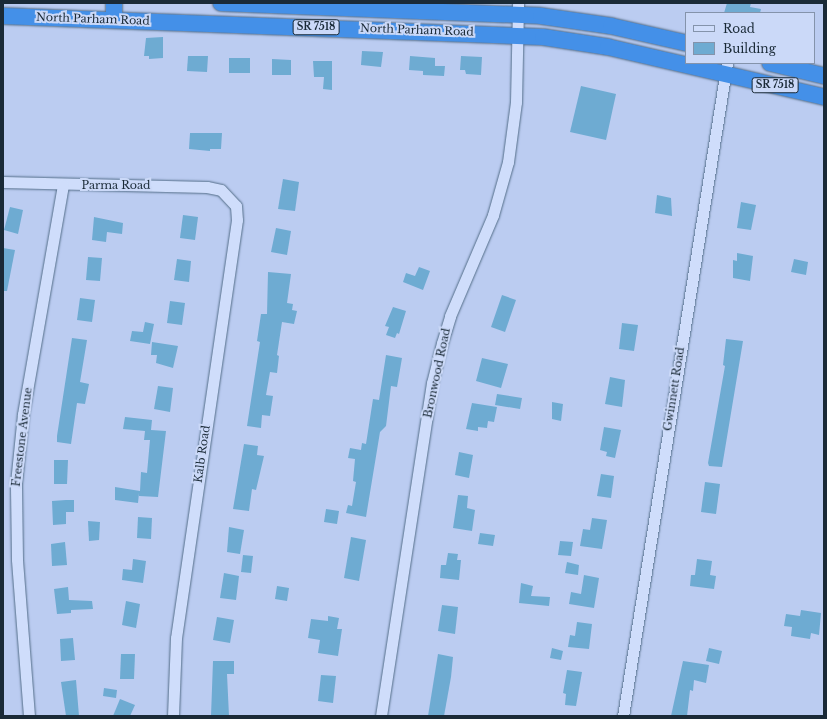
<!DOCTYPE html>
<html>
<head>
<meta charset="utf-8">
<style>
  body { margin:0 }
  #map { position:relative; width:827px; height:719px; overflow:hidden; background:#bbccf1; font-family:"Libre Baskerville",serif }
  div>[style] { position:absolute }
  [style*='--x'] { left:calc(var(--x)*1px); top:calc(var(--y)*1px); width:calc(var(--w)*1px); rotate:calc(var(--a)*1deg) }
  .building>* { inset:0; background:#6eabd2 }
  .roads { filter:drop-shadow(0 0 1px #546e89) drop-shadow(0 0 1px #546e89) }
  .minor>* { height:11px; margin:-5.5px; padding:0 5.5px; transform-origin:5.5px; border-radius:5.5px; background:#cfddfb }
  .highway>* { height:16px; margin:-8px; padding:0 8px; transform-origin:8px; border-radius:8px; background:#4490e8 }
  span { translate:-50% -50%; white-space:nowrap; text-align:center; line-height:1.15; -webkit-text-stroke:4px #cbd9f8; paint-order:stroke }
  .shield-label span { padding:1px 3px; background:#cbd9f8; border:1px solid; border-radius:3px; -webkit-text-stroke-width:0 }
  .shield-label { font-size:10px; color:#1a2a37; font-weight:700 }
  .street-label { font-size:11px; color:#1a2a37 }
  .frame { position:absolute; inset:0; border:4px solid #1a2a37; pointer-events:none }
  .legend { position:absolute; left:685px; top:12px; width:130px; height:52px; box-sizing:border-box; background:#cbd9f8; border:1px solid #8493ab; margin:0; padding:5px 7px; list-style:none; font-size:12px; color:#1a2a37 }
  .legend li { display:flex; align-items:center; gap:8px; height:20px }
  .legend b { width:20px; border:1px solid #8493ab }
</style>
</head>
<body>
<div id="map">
  <div class="building">
    <i style="clip-path:polygon(727px 3px,751px 3px,750px 7px,761px 9px,760px 13px,724px 13px)"></i>
    <i style="clip-path:polygon(163px 37px,163px 58px,149px 59px,149px 56px,144px 56px,146px 38px)"></i>
    <i style="clip-path:polygon(362px 51px,383px 52px,381px 67px,361px 65px)"></i>
    <i style="clip-path:polygon(188px 56px,208px 56px,207px 72px,187px 71px)"></i>
    <i style="clip-path:polygon(410px 56px,435px 58px,435px 66px,445px 66px,444px 76px,423px 75px,423px 71px,409px 70px)"></i>
    <i style="clip-path:polygon(461px 56px,482px 57px,481px 75px,466px 74px,465px 70px,460px 70px)"></i>
    <i style="clip-path:polygon(229px 58px,250px 58px,250px 73px,229px 73px)"></i>
    <i style="clip-path:polygon(272px 59px,291px 60px,291px 75px,272px 75px)"></i>
    <i style="clip-path:polygon(313px 61px,332px 61px,332px 90px,323px 89px,324px 77px,314px 77px)"></i>
    <i style="clip-path:polygon(581px 86px,616px 94px,606px 140px,570px 132px)"></i>
    <i style="clip-path:polygon(190px 133px,222px 133px,221px 149px,210px 149px,210px 151px,189px 149px)"></i>
    <i style="clip-path:polygon(283px 179px,299px 182px,295px 211px,278px 209px)"></i>
    <i style="clip-path:polygon(657px 195px,671px 198px,672px 216px,655px 213px)"></i>
    <i style="clip-path:polygon(741px 202px,756px 205px,751px 230px,737px 228px)"></i>
    <i style="clip-path:polygon(10px 207px,23px 210px,18px 234px,4px 230px)"></i>
    <i style="clip-path:polygon(183px 215px,198px 217px,195px 240px,180px 238px)"></i>
    <i style="clip-path:polygon(94px 217px,123px 223px,122px 234px,107px 232px,106px 242px,92px 240px)"></i>
    <i style="clip-path:polygon(276px 228px,291px 231px,287px 255px,271px 252px)"></i>
    <i style="clip-path:polygon(3px 248px,15px 250px,7px 291px,3px 291px)"></i>
    <i style="clip-path:polygon(737px 253px,753px 256px,750px 281px,733px 278px,733px 260px,737px 261px)"></i>
    <i style="clip-path:polygon(88px 257px,102px 258px,100px 281px,86px 280px)"></i>
    <i style="clip-path:polygon(177px 259px,191px 261px,189px 282px,174px 280px)"></i>
    <i style="clip-path:polygon(794px 259px,808px 262px,806px 275px,791px 272px)"></i>
    <i style="clip-path:polygon(419px 267px,430px 271px,423px 290px,403px 282px,406px 273px,415px 276px)"></i>
    <i style="clip-path:polygon(268px 272px,291px 274px,287px 303px,293px 304px,292px 310px,297px 311px,294px 324px,282px 322px,277px 355px,279px 356px,277px 373px,270px 372px,266px 395px,273px 396px,270px 416px,262px 415px,261px 428px,247px 426px,260px 342px,257px 341px,261px 314px,267px 314px)"></i>
    <i style="clip-path:polygon(502px 295px,516px 300px,505px 332px,491px 327px)"></i>
    <i style="clip-path:polygon(80px 298px,95px 300px,92px 322px,77px 320px)"></i>
    <i style="clip-path:polygon(170px 301px,185px 303px,182px 325px,167px 323px)"></i>
    <i style="clip-path:polygon(393px 307px,406px 311px,399px 334px,397px 333px,395px 338px,386px 335px,389px 327px,385px 326px)"></i>
    <i style="clip-path:polygon(145px 322px,154px 324px,150px 344px,130px 341px,132px 331px,143px 332px)"></i>
    <i style="clip-path:polygon(622px 323px,638px 325px,634px 351px,619px 349px)"></i>
    <i style="clip-path:polygon(72px 338px,87px 340px,80px 382px,89px 384px,85px 404px,77px 403px,71px 444px,57px 442px,57px 436px)"></i>
    <i style="clip-path:polygon(726px 339px,743px 341px,722px 467px,709px 466px,708px 463px,725px 366px,723px 365px)"></i>
    <i style="clip-path:polygon(152px 342px,178px 346px,173px 368px,156px 363px,157px 355px,151px 355px)"></i>
    <i style="clip-path:polygon(386px 355px,402px 358px,397px 387px,391px 386px,386px 426px,380px 432px,366px 517px,346px 513px,348px 505px,352px 506px,356px 482px,353px 481px,355px 459px,348px 458px,350px 448px,361px 450px,362px 443px,366px 444px,373px 399px,379px 400px)"></i>
    <i style="clip-path:polygon(482px 358px,508px 364px,501px 388px,476px 381px)"></i>
    <i style="clip-path:polygon(610px 377px,625px 380px,622px 407px,605px 404px)"></i>
    <i style="clip-path:polygon(158px 386px,173px 388px,170px 412px,154px 409px)"></i>
    <i style="clip-path:polygon(497px 394px,522px 398px,520px 409px,495px 405px)"></i>
    <i style="clip-path:polygon(552px 402px,563px 404px,561px 421px,552px 419px)"></i>
    <i style="clip-path:polygon(472px 403px,497px 407px,494px 422px,488px 421px,487px 428px,478px 427px,478px 431px,466px 429px)"></i>
    <i style="clip-path:polygon(125px 417px,152px 420px,151px 430px,166px 431px,158px 497px,139px 496px,139px 493px,138px 503px,115px 500px,115px 487px,140px 491px,141px 472px,147px 473px,150px 440px,144px 440px,145px 431px,123px 429px)"></i>
    <i style="clip-path:polygon(604px 427px,621px 430px,615px 458px,606px 456px,607px 452px,600px 450px)"></i>
    <i style="clip-path:polygon(244px 444px,258px 446px,257px 455px,264px 456px,256px 490px,252px 489px,249px 511px,233px 509px)"></i>
    <i style="clip-path:polygon(459px 452px,473px 455px,469px 478px,455px 475px)"></i>
    <i style="clip-path:polygon(54px 460px,68px 460px,67px 484px,54px 484px)"></i>
    <i style="clip-path:polygon(601px 474px,614px 476px,611px 498px,597px 496px)"></i>
    <i style="clip-path:polygon(705px 482px,720px 484px,716px 514px,701px 512px)"></i>
    <i style="clip-path:polygon(458px 495px,468px 496px,467px 508px,475px 510px,472px 531px,453px 528px)"></i>
    <i style="clip-path:polygon(66px 500px,74px 500px,74px 512px,66px 512px,66px 524px,53px 525px,52px 501px)"></i>
    <i style="clip-path:polygon(326px 509px,339px 511px,337px 524px,324px 522px)"></i>
    <i style="clip-path:polygon(138px 517px,152px 518px,151px 539px,137px 538px)"></i>
    <i style="clip-path:polygon(592px 518px,607px 520px,602px 549px,580px 546px,583px 529px,590px 530px)"></i>
    <i style="clip-path:polygon(88px 521px,100px 522px,99px 540px,89px 541px)"></i>
    <i style="clip-path:polygon(229px 527px,244px 530px,240px 554px,227px 552px)"></i>
    <i style="clip-path:polygon(480px 533px,495px 535px,493px 546px,478px 544px)"></i>
    <i style="clip-path:polygon(351px 537px,366px 540px,359px 581px,344px 578px)"></i>
    <i style="clip-path:polygon(560px 541px,573px 542px,571px 556px,558px 555px)"></i>
    <i style="clip-path:polygon(65px 542px,67px 565px,52px 566px,51px 544px)"></i>
    <i style="clip-path:polygon(448px 553px,458px 554px,457px 560px,461px 560px,459px 580px,440px 578px,441px 565px,446px 565px)"></i>
    <i style="clip-path:polygon(243px 555px,253px 556px,251px 573px,241px 572px)"></i>
    <i style="clip-path:polygon(133px 559px,146px 561px,143px 583px,122px 580px,123px 569px,132px 570px)"></i>
    <i style="clip-path:polygon(697px 559px,712px 561px,710px 575px,716px 576px,714px 589px,690px 586px,691px 575px,695px 575px)"></i>
    <i style="clip-path:polygon(567px 562px,579px 565px,578px 575px,565px 573px)"></i>
    <i style="clip-path:polygon(224px 573px,239px 576px,236px 600px,220px 598px)"></i>
    <i style="clip-path:polygon(584px 575px,599px 578px,594px 608px,569px 604px,571px 592px,581px 594px)"></i>
    <i style="clip-path:polygon(521px 583px,533px 586px,531px 596px,550px 597px,549px 606px,519px 603px)"></i>
    <i style="clip-path:polygon(277px 586px,289px 588px,287px 601px,275px 599px)"></i>
    <i style="clip-path:polygon(68px 587px,69px 600px,92px 601px,93px 609px,71px 610px,71px 613px,57px 614px,54px 589px)"></i>
    <i style="clip-path:polygon(126px 601px,140px 604px,136px 628px,122px 625px)"></i>
    <i style="clip-path:polygon(442px 605px,458px 607px,455px 634px,438px 631px)"></i>
    <i style="clip-path:polygon(801px 610px,821px 613px,819px 635px,811px 633px,810px 639px,791px 636px,792px 627px,784px 626px,786px 614px,800px 616px)"></i>
    <i style="clip-path:polygon(328px 616px,339px 618px,337px 629px,342px 629px,338px 656px,318px 653px,320px 640px,308px 638px,311px 619px,328px 621px)"></i>
    <i style="clip-path:polygon(217px 617px,234px 620px,230px 643px,213px 640px)"></i>
    <i style="clip-path:polygon(577px 622px,592px 624px,589px 649px,568px 647px,570px 635px,575px 636px)"></i>
    <i style="clip-path:polygon(73px 638px,75px 660px,61px 661px,60px 639px)"></i>
    <i style="clip-path:polygon(552px 648px,563px 651px,561px 660px,550px 658px)"></i>
    <i style="clip-path:polygon(709px 648px,722px 651px,719px 664px,706px 661px)"></i>
    <i style="clip-path:polygon(121px 654px,135px 654px,134px 679px,120px 679px)"></i>
    <i style="clip-path:polygon(438px 654px,453px 657px,451px 677px,444px 716px,428px 716px)"></i>
    <i style="clip-path:polygon(213px 661px,234px 661px,234px 674px,227px 674px,229px 716px,211px 716px)"></i>
    <i style="clip-path:polygon(683px 661px,709px 665px,706px 683px,694px 680px,693px 691px,690px 690px,687px 716px,671px 716px)"></i>
    <i style="clip-path:polygon(567px 670px,582px 672px,576px 706px,565px 705px,566px 694px,563px 693px)"></i>
    <i style="clip-path:polygon(321px 675px,336px 676px,333px 703px,318px 701px)"></i>
    <i style="clip-path:polygon(76px 680px,79px 716px,66px 716px,61px 682px)"></i>
    <i style="clip-path:polygon(104px 688px,117px 690px,116px 698px,103px 696px)"></i>
    <i style="clip-path:polygon(120px 699px,135px 705px,130px 716px,113px 716px)"></i>
  </div>
  <div class="roads">
    <div class="minor">
      <i style="--x:3;--y:182;--w:204;--a:1.4"></i>
      <i style="--x:207;--y:187;--w:14;--a:12"></i>
      <i style="--x:221;--y:190;--w:22;--a:47"></i>
      <i style="--x:236;--y:206;--w:14;--a:86"></i>
      <i style="--x:237;--y:220;--w:422;--a:98.3"></i>
      <i style="--x:176;--y:638;--w:78;--a:92.2"></i>
      <i style="--x:29;--y:716;--w:157;--a:-94.4"></i>
      <i style="--x:17;--y:559;--w:76;--a:-90.8"></i>
      <i style="--x:16;--y:483;--w:69;--a:-84.2"></i>
      <i style="--x:23;--y:414;--w:232;--a:-80.1"></i>
      <i style="--x:381;--y:716;--w:337;--a:-81.3"></i>
      <i style="--x:432;--y:383;--w:41;--a:-76"></i>
      <i style="--x:442;--y:343;--w:28;--a:-73"></i>
      <i style="--x:450;--y:316;--w:110;--a:-66.9"></i>
      <i style="--x:493;--y:215;--w:55;--a:-74.2"></i>
      <i style="--x:508;--y:162;--w:61;--a:-82.4"></i>
      <i style="--x:516;--y:102;--w:99;--a:-88.8"></i>
      <i style="--x:623;--y:716;--w:661;--a:-80.95"></i>
    </div>
    <div class="highway">
      <i style="--x:221;--y:3;--w:320;--a:2.3"></i>
      <i style="--x:541;--y:16;--w:71;--a:8.1"></i>
      <i style="--x:611;--y:26;--w:77;--a:12.8"></i>
      <i style="--x:3;--y:16;--w:540;--a:2.23"></i>
      <i style="--x:543;--y:37;--w:66;--a:8.7"></i>
      <i style="--x:608;--y:47;--w:222;--a:13"></i>
      <i style="--x:114;--y:20;--w:17;--a:-90"></i>
      <i style="--x:770;--y:63;--w:56;--a:13.5"></i>
    </div>
  </div>
  <div class="shield-label">
    <span style="left:316px;top:27px">SR 7518</span>
    <span style="left:775px;top:85px">SR 7518</span>
  </div>
  <div class="street-label">
    <span style="left:93px;top:19px;rotate:2deg">North Parham Road</span>
    <span style="left:417px;top:30px;rotate:2deg">North Parham Road</span>
    <span style="left:116px;top:185px">Parma Road</span>
    <span style="left:437px;top:373px;rotate:-78deg">Bronwood Road</span>
    <span style="left:674px;top:389px;rotate:-81deg">Gwinnett Road</span>
    <span style="left:22px;top:437px;rotate:-83deg">Freestone Avenue</span>
    <span style="left:202px;top:454px;rotate:-82deg">Kalb Road</span>
  </div>
  <div class="frame"></div>
  <ul class="legend">
  <li><b style="height:5px;background:#cfddfb"></b>Road</li>
  <li><b style="height:11px;background:#6eabd2"></b>Building</li>
  </ul>
</div>
</body>
</html>
